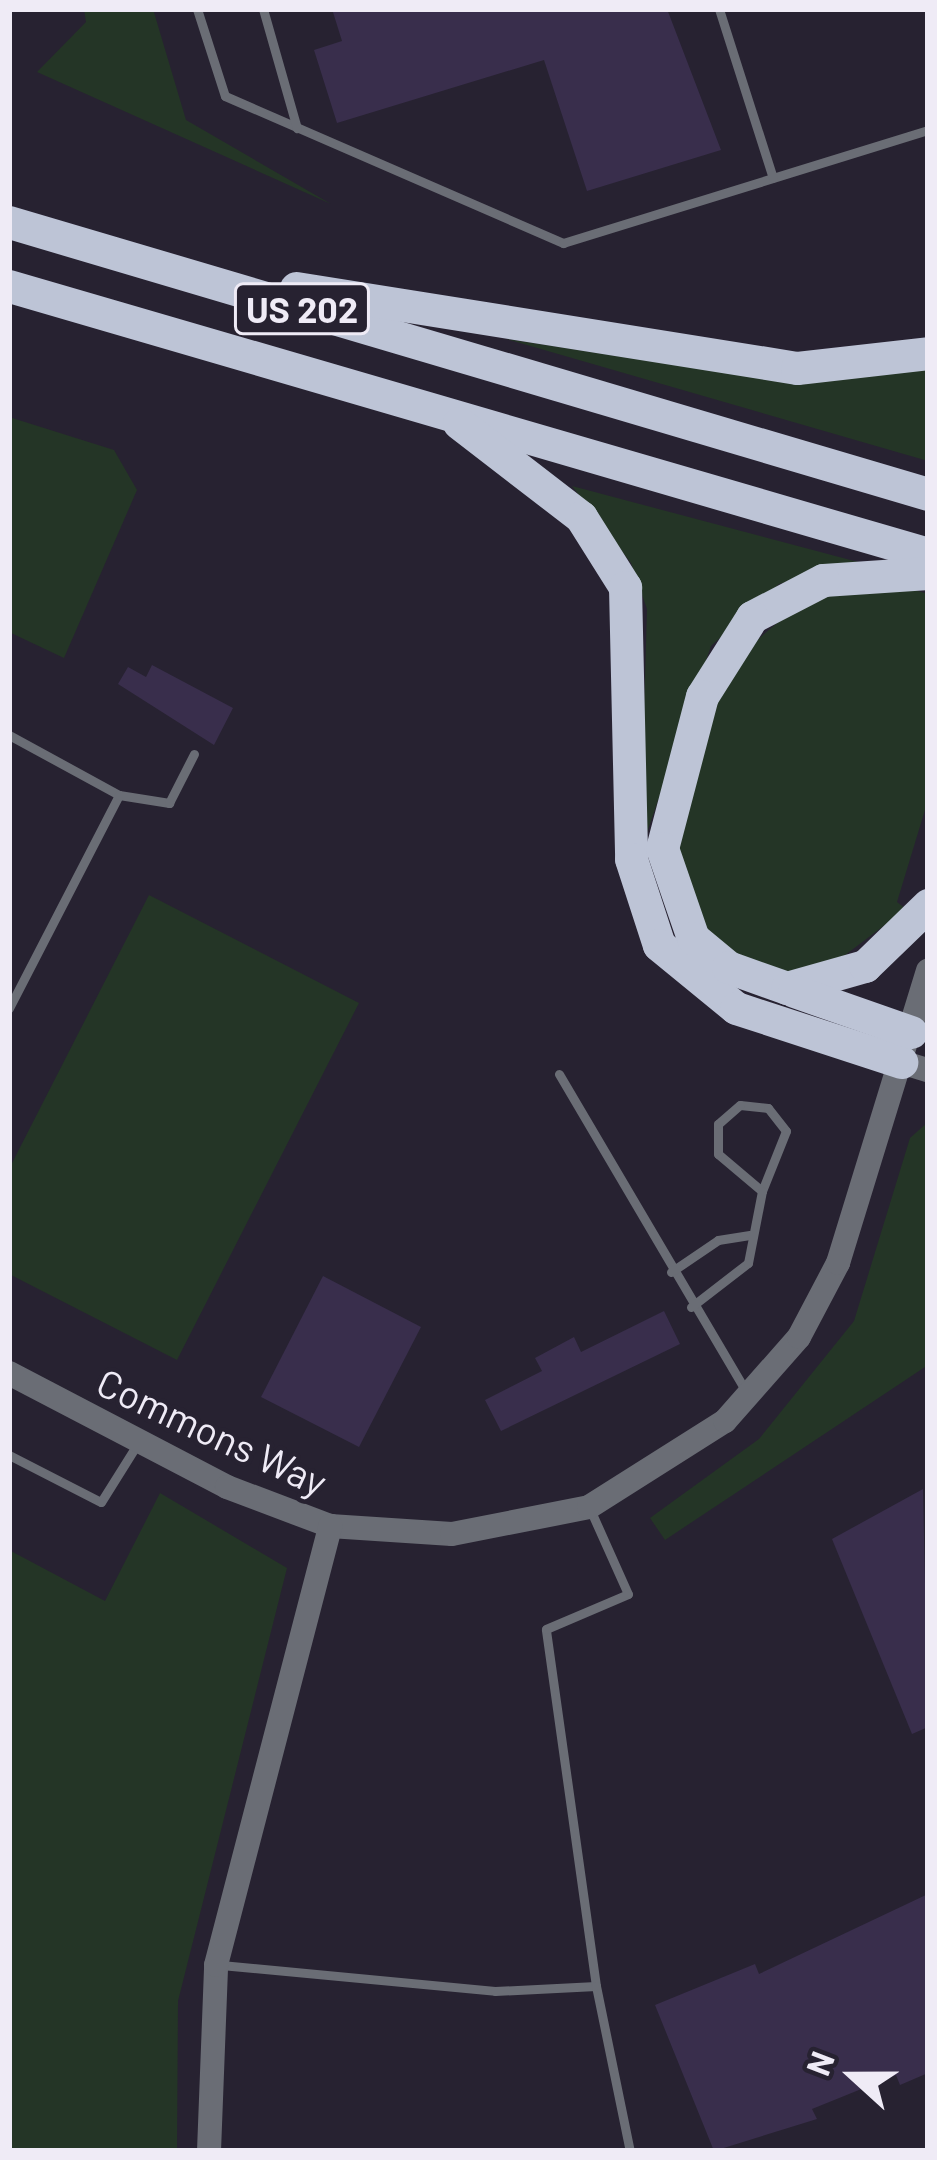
<!DOCTYPE html>
<html>
<head>
<meta charset="utf-8">
<style>
  body { margin:0 }
  #map { position:relative; width:937px; height:2160px; overflow:hidden; background:#272231; font-family:Barlow,sans-serif }
  div>[style] { position:absolute }
  [style*='--x'] { left:calc(var(--x)*1px); top:calc(var(--y)*1px); width:calc(var(--w)*1px); rotate:calc(var(--a)*1deg) }
  .green>* { inset:0; background:#243526 }
  .building>* { inset:0; background:#392e4c }
  .service>* { height:9px; margin:-4.5px; padding:0 4.5px; transform-origin:4.5px; border-radius:4.5px; background:#6a6d75 }
  .tertiary>* { height:24px; margin:-12px; padding:0 12px; transform-origin:12px; border-radius:12px; background:#6a6d75 }
  .trunk>* { height:33px; margin:-16.5px; padding:0 16.5px; transform-origin:16.5px; border-radius:16.5px; background:#bdc4d6 }
  span { translate:-50% -50%; white-space:nowrap; text-align:center; line-height:1.15; -webkit-text-stroke:9px #272231; paint-order:stroke }
  .shield-label span { padding:3px 9px; background:#272231; border:3px solid; border-radius:9px; -webkit-text-stroke-width:0 }
  .shield-label { font-size:36px; color:#efebf6; font-weight:700 }
  .street-label { font-size:39px; color:#efebf6 }
  .frame { position:absolute; inset:0; border:12px solid #efebf6; pointer-events:none }
  .north { position:absolute; left:793px; top:2016px; width:120px; height:120px; -webkit-text-stroke:9px #272231; paint-order:stroke; rotate:291deg; font-size:33px; font-weight:700; line-height:48px; text-align:center; color:#efebf6 }
  .north::after { content:''; display:block; margin:auto; width:42px; height:54px; background:#efebf6; clip-path:polygon(50% 0,100% 100%,50% 72%,0 100%) }
</style>
</head>
<body>
<div id="map">
  <div class="green">
    <i style="clip-path:polygon(84px 9px,153px 9px,186px 120px,331px 204px,37px 72px,86px 22px)"></i>
    <i style="clip-path:polygon(506px 339px,793px 383px,928px 366px,928px 461px)"></i>
    <i style="clip-path:polygon(9px 417px,114px 450px,137px 490px,64px 658px,9px 632px)"></i>
    <i style="clip-path:polygon(572px 486px,858px 562px,779px 584px,711px 646px,640px 853px,647px 609px,631px 563px)"></i>
    <i style="clip-path:polygon(887px 582px,928px 594px,928px 800px,897px 902px,906px 909px,820px 974px,757px 969px,702px 929px,674px 842px,725px 667px,814px 592px)"></i>
    <i style="clip-path:polygon(149px 895px,359px 1003px,177px 1360px,9px 1274px,9px 1169px)"></i>
    <i style="clip-path:polygon(928px 1122px,928px 1365px,665px 1540px,650px 1518px,759px 1439px,854px 1321px,910px 1138px)"></i>
    <i style="clip-path:polygon(160px 1493px,287px 1568px,178px 2001px,177px 2151px,9px 2151px,9px 1550px,105px 1601px)"></i>
  </div>
  <div class="building">
    <i style="clip-path:polygon(332px 9px,667px 9px,721px 150px,587px 191px,544px 60px,337px 123px,314px 50px,342px 41px)"></i>
    <i style="clip-path:polygon(152px 665px,233px 708px,214px 745px,118px 684px,128px 667px,146px 677px)"></i>
    <i style="clip-path:polygon(323px 1276px,421px 1327px,359px 1447px,261px 1397px)"></i>
    <i style="clip-path:polygon(664px 1311px,680px 1344px,501px 1431px,485px 1400px,542px 1371px,535px 1358px,574px 1337px,581px 1352px)"></i>
    <i style="clip-path:polygon(923px 1489px,928px 1727px,912px 1734px,832px 1539px)"></i>
    <i style="clip-path:polygon(928px 1894px,928px 2073px,900px 2085px,896px 2075px,812px 2109px,817px 2119px,714px 2151px,655px 2005px,755px 1964px,759px 1974px)"></i>
  </div>
  <div class="service">
    <i style="--x:197;--y:9;--w:91;--a:72.2"></i>
    <i style="--x:225;--y:96;--w:369;--a:23.5"></i>
    <i style="--x:563;--y:243;--w:382;--a:-17.2"></i>
    <i style="--x:263;--y:9;--w:124;--a:74.1"></i>
    <i style="--x:719;--y:9;--w:177;--a:72.3"></i>
    <i style="--x:9;--y:735;--w:125;--a:28.6"></i>
    <i style="--x:119;--y:795;--w:240;--a:117.3"></i>
    <i style="--x:119;--y:795;--w:51;--a:9.1"></i>
    <i style="--x:169;--y:803;--w:55;--a:-63"></i>
    <i style="--x:559;--y:1074;--w:370;--a:59.5"></i>
    <i style="--x:740;--y:1105;--w:28;--a:6"></i>
    <i style="--x:768;--y:1108;--w:29;--a:52"></i>
    <i style="--x:786;--y:1131;--w:65;--a:111.8"></i>
    <i style="--x:762;--y:1191;--w:57;--a:-139.9"></i>
    <i style="--x:718;--y:1154;--w:30;--a:-90"></i>
    <i style="--x:718;--y:1124;--w:29;--a:-41"></i>
    <i style="--x:671;--y:1272;--w:57;--a:-34.2"></i>
    <i style="--x:718;--y:1240;--w:32;--a:-9"></i>
    <i style="--x:691;--y:1307;--w:72;--a:-37.7"></i>
    <i style="--x:748;--y:1263;--w:73;--a:-79"></i>
    <i style="--x:9;--y:1455;--w:103;--a:27.1"></i>
    <i style="--x:101;--y:1502;--w:70;--a:-57.9"></i>
    <i style="--x:221;--y:1965;--w:275;--a:5.4"></i>
    <i style="--x:495;--y:1991;--w:101;--a:-2.8"></i>
    <i style="--x:596;--y:1986;--w:360;--a:-98"></i>
    <i style="--x:546;--y:1629;--w:89;--a:-23.1"></i>
    <i style="--x:628;--y:1594;--w:93;--a:-114.1"></i>
    <i style="--x:596;--y:1986;--w:168;--a:78.4"></i>
  </div>
  <div class="tertiary">
    <i style="--x:901;--y:1062;--w:28;--a:17"></i>
    <i style="--x:9;--y:1373;--w:246;--a:27.6"></i>
    <i style="--x:227;--y:1487;--w:110;--a:20.7"></i>
    <i style="--x:330;--y:1526;--w:122;--a:3.8"></i>
    <i style="--x:452;--y:1534;--w:140;--a:-11.1"></i>
    <i style="--x:589;--y:1507;--w:161;--a:-32.3"></i>
    <i style="--x:725;--y:1421;--w:112;--a:-48.6"></i>
    <i style="--x:799;--y:1337;--w:84;--a:-62.2"></i>
    <i style="--x:838;--y:1263;--w:306;--a:-72.9"></i>
    <i style="--x:209;--y:2151;--w:186;--a:-87.8"></i>
    <i style="--x:216;--y:1965;--w:454;--a:-75.4"></i>
  </div>
  <div class="trunk">
    <i style="--x:9;--y:222;--w:958;--a:16.49"></i>
    <i style="--x:9;--y:286;--w:957;--a:16.26"></i>
    <i style="--x:296;--y:288;--w:507;--a:9.07"></i>
    <i style="--x:797;--y:368;--w:132;--a:-6.5"></i>
    <i style="--x:459;--y:423;--w:154;--a:37.6"></i>
    <i style="--x:581;--y:517;--w:83;--a:57.8"></i>
    <i style="--x:625;--y:587;--w:272;--a:88.7"></i>
    <i style="--x:631;--y:859;--w:90;--a:72"></i>
    <i style="--x:659;--y:945;--w:99;--a:39.3"></i>
    <i style="--x:736;--y:1008;--w:174;--a:18.1"></i>
    <i style="--x:928;--y:573;--w:105;--a:176.2"></i>
    <i style="--x:823;--y:580;--w:80;--a:152.5"></i>
    <i style="--x:752;--y:617;--w:93;--a:122.3"></i>
    <i style="--x:702;--y:696;--w:157;--a:104.7"></i>
    <i style="--x:662;--y:848;--w:95;--a:71"></i>
    <i style="--x:693;--y:938;--w:45;--a:39.6"></i>
    <i style="--x:728;--y:967;--w:63;--a:19.6"></i>
    <i style="--x:787;--y:988;--w:81;--a:-15.8"></i>
    <i style="--x:865;--y:966;--w:88;--a:-44.1"></i>
    <i style="--x:794;--y:991;--w:124;--a:19.3"></i>
  </div>
  <div class="shield-label">
    <span style="left:302px;top:309px">US 202</span>
  </div>
  <div class="street-label">
    <span style="left:212px;top:1432px;rotate:25deg">Commons Way</span>
  </div>
  <div class="frame"></div>
  <div class="north">N</div>
</div>
</body>
</html>
